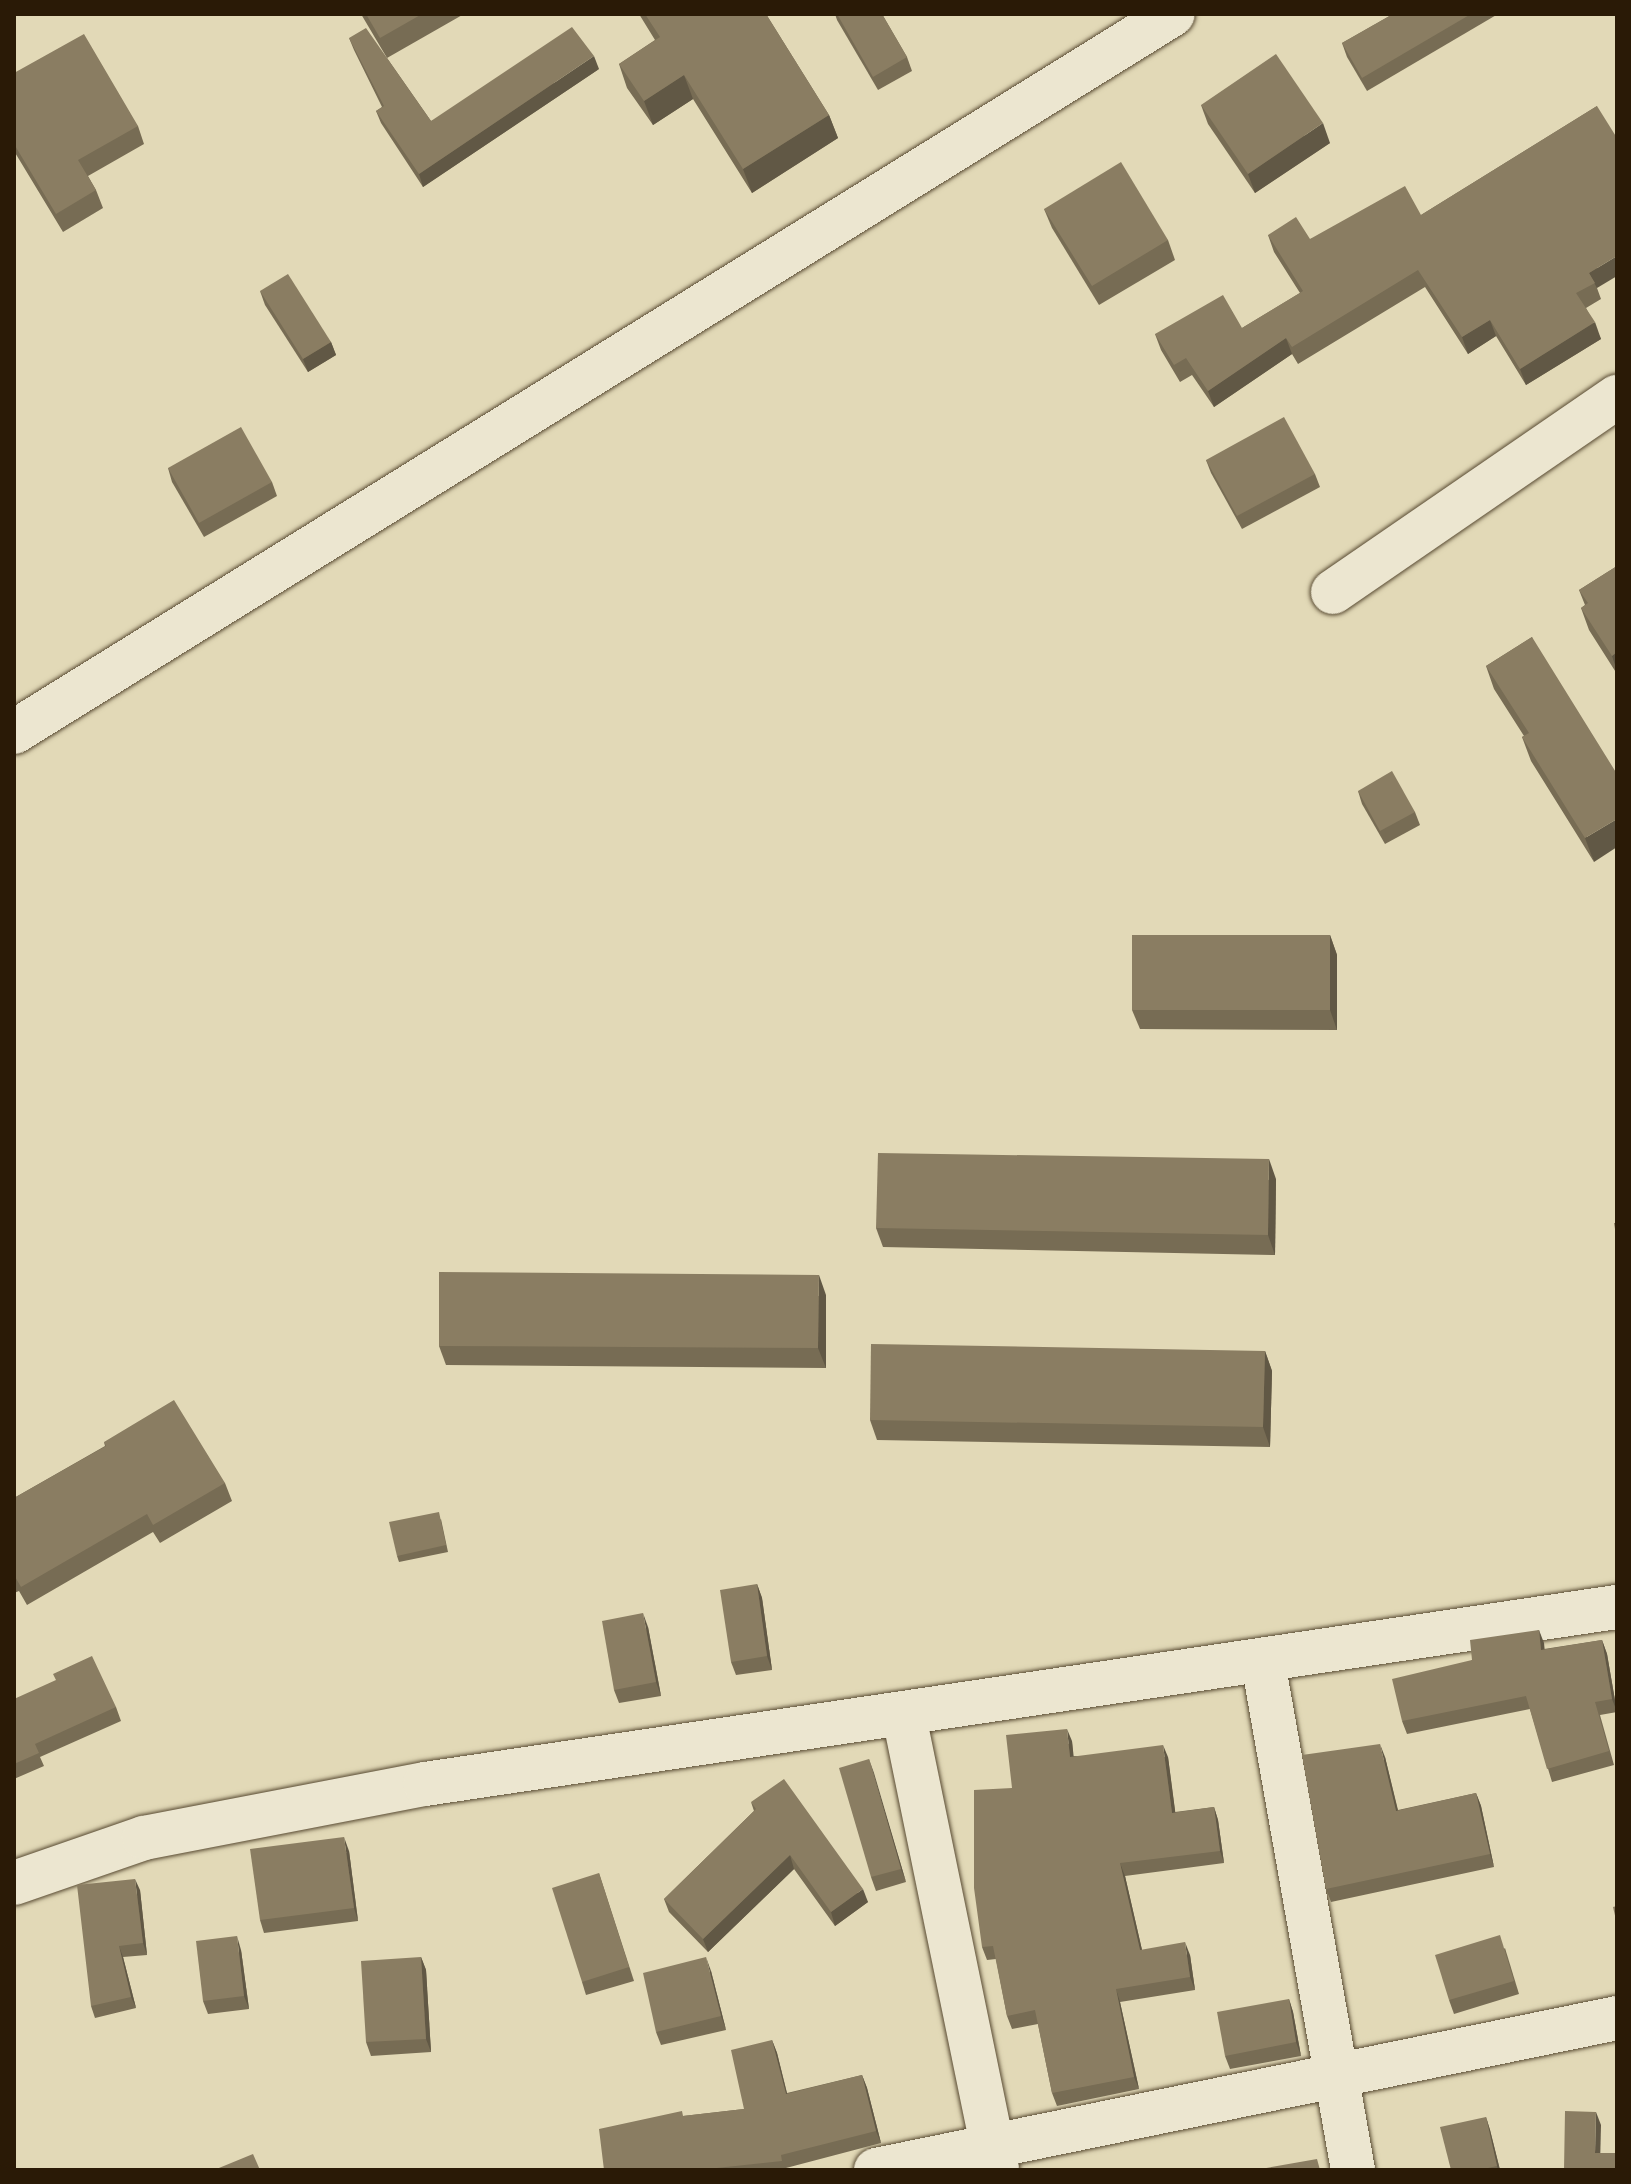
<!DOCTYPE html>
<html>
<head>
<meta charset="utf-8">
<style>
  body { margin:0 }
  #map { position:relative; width:1631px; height:2184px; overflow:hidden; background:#e2d9b7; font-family:"IM FELL French Canon",serif }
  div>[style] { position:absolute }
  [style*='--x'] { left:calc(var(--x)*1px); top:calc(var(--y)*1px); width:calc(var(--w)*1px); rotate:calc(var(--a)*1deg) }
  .roads { filter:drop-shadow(0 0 2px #584a32) drop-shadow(0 0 2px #584a32) }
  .minor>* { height:44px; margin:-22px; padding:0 22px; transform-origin:22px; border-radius:22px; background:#ece6d0 }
  .wall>* { inset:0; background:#776c54 }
  .shaded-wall>* { inset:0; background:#615845 }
  .building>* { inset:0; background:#8a7d62 }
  span { translate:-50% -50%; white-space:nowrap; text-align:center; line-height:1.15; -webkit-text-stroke:6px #ece6d0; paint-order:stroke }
  .frame { position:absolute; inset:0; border:16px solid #2a1a06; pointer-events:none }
</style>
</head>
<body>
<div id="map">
  <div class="roads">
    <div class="minor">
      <i style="--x:1333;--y:592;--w:345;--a:-34.5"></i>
      <i style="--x:14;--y:732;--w:1363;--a:-31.78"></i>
      <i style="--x:1263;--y:1662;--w:516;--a:79.95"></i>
      <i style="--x:904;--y:1716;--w:463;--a:78.4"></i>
      <i style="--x:14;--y:1883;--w:138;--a:-19.1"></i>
      <i style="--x:144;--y:1838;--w:286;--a:-10.9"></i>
      <i style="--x:425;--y:1784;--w:1205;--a:-8.45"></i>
      <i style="--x:876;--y:2170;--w:756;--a:-11.59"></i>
    </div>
  </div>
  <div class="wall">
    <i style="clip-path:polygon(361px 14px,464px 14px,387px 58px,431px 121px,599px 69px,423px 187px,381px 123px,376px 111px,382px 107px,354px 50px,349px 38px,387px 58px)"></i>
    <i style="clip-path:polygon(639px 14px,766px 14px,829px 115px,838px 138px,752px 193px,693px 99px,653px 125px,627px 88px,619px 64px,655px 40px)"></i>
    <i style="clip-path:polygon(835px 14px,882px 14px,907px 57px,912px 71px,878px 90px,837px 20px)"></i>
    <i style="clip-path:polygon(1393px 14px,1498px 14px,1367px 91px,1347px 57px,1342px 43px)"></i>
    <i style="clip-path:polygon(14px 73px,138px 126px,144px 144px,88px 176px,96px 190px,103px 208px,63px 232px,14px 151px)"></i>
    <i style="clip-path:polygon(1201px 105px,1330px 143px,1255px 193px,1208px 124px)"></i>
    <i style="clip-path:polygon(1597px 106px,1597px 288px,1601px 299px,1586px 308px,1601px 339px,1526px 385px,1496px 336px,1468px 354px,1425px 287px,1298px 364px,1292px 354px,1214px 407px,1192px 375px,1180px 382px,1161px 350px,1155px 334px,1242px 328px,1300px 293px,1274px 252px,1268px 235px,1310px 239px,1421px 215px)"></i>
    <i style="clip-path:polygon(1044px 209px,1168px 240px,1175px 260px,1099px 305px,1052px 228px)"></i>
    <i style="clip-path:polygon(260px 291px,331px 342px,336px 355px,308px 372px,265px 305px)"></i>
    <i style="clip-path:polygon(1206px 460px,1315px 474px,1320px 487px,1242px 529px,1211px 473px)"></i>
    <i style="clip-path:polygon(168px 468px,272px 482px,277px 496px,204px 537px,172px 482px)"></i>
    <i style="clip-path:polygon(1617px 566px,1617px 674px,1589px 630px,1581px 608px,1585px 605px,1579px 590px)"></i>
    <i style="clip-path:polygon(1532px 637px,1594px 862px,1531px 761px,1522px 737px,1524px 736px,1494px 689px,1486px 666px)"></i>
    <i style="clip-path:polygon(1358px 791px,1415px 812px,1420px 825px,1385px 844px,1362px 804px)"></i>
    <i style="clip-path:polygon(1330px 935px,1337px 955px,1337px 1030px,1140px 1029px,1132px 1010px)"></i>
    <i style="clip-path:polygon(1276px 1179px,1275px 1255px,883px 1247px,876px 1228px)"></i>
    <i style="clip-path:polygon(826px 1295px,826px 1368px,446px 1365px,439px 1346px)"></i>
    <i style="clip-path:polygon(1265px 1351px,1272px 1371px,1270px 1447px,877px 1440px,870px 1420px)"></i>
    <i style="clip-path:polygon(104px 1442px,225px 1483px,232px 1501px,160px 1543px,153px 1532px,27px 1605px,19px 1591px,14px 1593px,14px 1498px,105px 1446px)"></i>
    <i style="clip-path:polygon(441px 1519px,448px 1552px,399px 1562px,397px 1556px)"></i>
    <i style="clip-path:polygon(757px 1584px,762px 1598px,772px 1670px,736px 1675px,731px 1662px)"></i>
    <i style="clip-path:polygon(648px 1627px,661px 1696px,619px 1703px,614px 1690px)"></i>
    <i style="clip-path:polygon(1539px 1630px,1544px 1649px,1602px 1640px,1607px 1654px,1617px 1712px,1600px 1715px,1614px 1765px,1552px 1782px,1530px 1709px,1407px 1734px,1402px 1721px,1472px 1660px)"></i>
    <i style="clip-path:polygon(14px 1699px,116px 1707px,121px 1721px,40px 1757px,44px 1766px,14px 1779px)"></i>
    <i style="clip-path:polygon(1072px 1741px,1073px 1756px,1168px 1757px,1175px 1812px,1214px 1807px,1218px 1820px,1224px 1863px,1125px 1876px,1142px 1950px,1190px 1955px,1195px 1990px,1120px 2002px,1139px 2089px,1057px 2106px,1052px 2093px,1038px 2024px,1012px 2029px,1007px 2016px,996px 1959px,987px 1960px,982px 1947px,1012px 1788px)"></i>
    <i style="clip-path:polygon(1385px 1757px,1398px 1810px,1476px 1793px,1481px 1806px,1494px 1867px,1331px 1902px,1326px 1889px)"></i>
    <i style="clip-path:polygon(869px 1759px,906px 1882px,876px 1891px,871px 1877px)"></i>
    <i style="clip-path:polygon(751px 1802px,868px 1902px,835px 1926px,794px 1869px,708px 1952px,669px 1912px,664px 1899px,754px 1811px)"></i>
    <i style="clip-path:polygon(349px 1851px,358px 1921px,264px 1933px,260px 1920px)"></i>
    <i style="clip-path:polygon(599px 1873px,634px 1981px,586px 1995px,582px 1982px)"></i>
    <i style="clip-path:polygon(140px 1890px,147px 1955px,123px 1957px,136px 2008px,95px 2018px,91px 2006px)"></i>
    <i style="clip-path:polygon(1505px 1948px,1519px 1994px,1454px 2014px,1449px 2000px)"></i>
    <i style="clip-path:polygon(241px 1950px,249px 2009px,208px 2014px,203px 2001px)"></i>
    <i style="clip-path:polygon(421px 1957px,426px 1970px,431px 2052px,371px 2056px,366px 2042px)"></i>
    <i style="clip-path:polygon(711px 1971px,726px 2030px,661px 2045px,656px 2032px)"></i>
    <i style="clip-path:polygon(1289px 1999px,1293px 2012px,1301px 2056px,1230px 2069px,1225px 2056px)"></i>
    <i style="clip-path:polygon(772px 2040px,777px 2053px,787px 2093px,862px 2075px,867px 2088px,881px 2143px,786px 2168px,786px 2170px,604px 2170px,683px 2116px,744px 2109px)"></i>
    <i style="clip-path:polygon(1486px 2117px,1490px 2130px,1500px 2170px,1451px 2170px)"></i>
  </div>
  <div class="shaded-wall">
    <i style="clip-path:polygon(594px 56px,599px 69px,423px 187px,419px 174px)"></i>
    <i style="clip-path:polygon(684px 75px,693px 99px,653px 125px,644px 101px)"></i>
    <i style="clip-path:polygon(829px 115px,838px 138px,752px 193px,743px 169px)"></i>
    <i style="clip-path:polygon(1323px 123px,1330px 143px,1255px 193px,1248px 174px)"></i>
    <i style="clip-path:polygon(1617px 256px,1617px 276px,1597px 288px,1589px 273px)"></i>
    <i style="clip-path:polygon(1490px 320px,1496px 336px,1468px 354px,1462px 337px)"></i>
    <i style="clip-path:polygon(1595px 322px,1601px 339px,1526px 385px,1520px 369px)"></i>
    <i style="clip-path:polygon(1286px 338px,1292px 354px,1214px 407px,1208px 391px)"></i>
    <i style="clip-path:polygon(331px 342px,336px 355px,308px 372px,303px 359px)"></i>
    <i style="clip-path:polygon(1617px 652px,1617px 671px,1612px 656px)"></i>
    <i style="clip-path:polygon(1617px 819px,1617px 847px,1594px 862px,1585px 838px)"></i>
    <i style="clip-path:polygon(1330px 935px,1337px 955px,1337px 1030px,1330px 1010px)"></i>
    <i style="clip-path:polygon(1269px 1159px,1276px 1179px,1275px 1255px,1268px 1235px)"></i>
    <i style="clip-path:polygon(819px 1275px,826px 1295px,826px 1368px,818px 1348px)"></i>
    <i style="clip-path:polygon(1265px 1351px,1272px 1371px,1270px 1447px,1263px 1427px)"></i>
    <i style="clip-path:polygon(757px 1584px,762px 1598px,772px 1670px,767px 1656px)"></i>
    <i style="clip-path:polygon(643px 1613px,648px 1627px,661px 1696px,656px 1682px)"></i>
    <i style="clip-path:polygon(1539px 1630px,1544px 1643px,1546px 1663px,1541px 1650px)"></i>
    <i style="clip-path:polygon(1602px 1640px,1607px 1654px,1617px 1712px,1612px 1699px)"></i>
    <i style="clip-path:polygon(1067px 1729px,1072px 1741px,1075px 1769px,1070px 1757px)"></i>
    <i style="clip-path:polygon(1380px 1744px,1385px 1757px,1401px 1824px,1396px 1811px)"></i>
    <i style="clip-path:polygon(1163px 1745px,1168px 1757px,1177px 1825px,1172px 1813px)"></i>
    <i style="clip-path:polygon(869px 1759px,874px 1773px,906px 1882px,901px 1869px)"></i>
    <i style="clip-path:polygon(1476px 1793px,1481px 1806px,1494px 1867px,1490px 1854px)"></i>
    <i style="clip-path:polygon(1214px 1807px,1218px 1820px,1224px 1863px,1220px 1851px)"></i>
    <i style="clip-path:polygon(344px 1837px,349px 1851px,358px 1921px,354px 1908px)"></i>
    <i style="clip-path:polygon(790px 1855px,794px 1869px,708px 1952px,703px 1939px)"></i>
    <i style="clip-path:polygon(1120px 1863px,1125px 1876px,1145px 1963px,1140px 1950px)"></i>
    <i style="clip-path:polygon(135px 1879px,140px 1890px,147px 1955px,143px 1943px)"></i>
    <i style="clip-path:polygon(863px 1889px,868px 1902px,835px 1926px,831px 1912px)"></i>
    <i style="clip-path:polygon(237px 1936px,241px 1950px,249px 2009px,244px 1996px)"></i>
    <i style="clip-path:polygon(1185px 1942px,1190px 1955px,1195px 1990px,1190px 1977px)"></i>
    <i style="clip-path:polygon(119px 1946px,123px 1957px,136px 2008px,131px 1997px)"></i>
    <i style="clip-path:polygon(421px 1957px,426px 1970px,431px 2052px,426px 2039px)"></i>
    <i style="clip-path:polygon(706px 1957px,711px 1971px,726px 2030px,721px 2016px)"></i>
    <i style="clip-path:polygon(1116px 1989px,1120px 2002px,1139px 2089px,1134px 2077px)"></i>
    <i style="clip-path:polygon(1289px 1999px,1293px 2012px,1301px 2056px,1296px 2042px)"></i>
    <i style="clip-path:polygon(772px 2040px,777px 2053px,790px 2106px,786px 2094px)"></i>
    <i style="clip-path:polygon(862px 2075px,867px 2088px,881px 2143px,876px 2131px)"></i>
    <i style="clip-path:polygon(1596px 2112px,1601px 2125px,1600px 2166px,1595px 2153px)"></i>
    <i style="clip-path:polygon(1486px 2117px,1490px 2130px,1500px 2170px,1498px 2170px,1497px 2166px)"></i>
  </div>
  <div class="building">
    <i style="clip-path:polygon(366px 14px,422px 14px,380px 38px)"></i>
    <i style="clip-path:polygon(645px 14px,766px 14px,829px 115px,743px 169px,684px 75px,644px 101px,619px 64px,660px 37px)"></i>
    <i style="clip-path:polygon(837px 14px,882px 14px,907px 57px,873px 77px)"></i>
    <i style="clip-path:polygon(1393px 14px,1471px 14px,1362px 78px,1342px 43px)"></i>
    <i style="clip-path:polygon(572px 27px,594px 56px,419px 174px,376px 111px,384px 106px,349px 38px,366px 28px,431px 121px)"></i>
    <i style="clip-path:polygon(84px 34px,138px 126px,78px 160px,96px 190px,56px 214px,14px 144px,14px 73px)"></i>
    <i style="clip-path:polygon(1276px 54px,1323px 123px,1248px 174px,1201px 105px)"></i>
    <i style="clip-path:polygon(1597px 106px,1617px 138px,1617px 256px,1589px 273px,1595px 283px,1576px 293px,1595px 322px,1520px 369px,1490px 320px,1462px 337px,1418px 270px,1292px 347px,1286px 338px,1208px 391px,1186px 358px,1174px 365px,1155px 334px,1223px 295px,1242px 328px,1303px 291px,1268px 235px,1296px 217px,1310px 239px,1405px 186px,1421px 215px)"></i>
    <i style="clip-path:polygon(1121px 162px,1168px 240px,1092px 286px,1044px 209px)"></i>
    <i style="clip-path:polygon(288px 274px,331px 342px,303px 359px,260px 291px)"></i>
    <i style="clip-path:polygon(1284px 417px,1315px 474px,1237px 516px,1206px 460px)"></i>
    <i style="clip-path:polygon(241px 427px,272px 482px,199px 523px,168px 468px)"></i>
    <i style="clip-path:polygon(1617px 566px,1617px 652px,1612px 656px,1581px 608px,1588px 603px,1579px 590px)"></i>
    <i style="clip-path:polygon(1532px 637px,1617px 774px,1617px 819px,1585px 838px,1522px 737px,1529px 733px,1486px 666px)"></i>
    <i style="clip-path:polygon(1392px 771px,1415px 812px,1380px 831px,1358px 791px)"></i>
    <i style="clip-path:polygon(1132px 935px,1330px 935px,1330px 1010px,1132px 1010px)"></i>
    <i style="clip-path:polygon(878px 1153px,1269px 1159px,1268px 1235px,876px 1228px)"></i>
    <i style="clip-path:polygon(1614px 1223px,1617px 1223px,1617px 1241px)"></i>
    <i style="clip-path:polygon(439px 1272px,819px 1275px,818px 1348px,439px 1346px)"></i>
    <i style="clip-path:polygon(871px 1344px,1265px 1351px,1263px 1427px,870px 1420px)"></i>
    <i style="clip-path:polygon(174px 1400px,225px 1483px,153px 1525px,147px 1514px,21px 1587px,14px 1575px,14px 1498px,106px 1446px,104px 1442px)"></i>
    <i style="clip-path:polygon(439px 1512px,446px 1545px,397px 1556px,389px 1522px)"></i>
    <i style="clip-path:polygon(757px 1584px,767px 1656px,731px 1662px,720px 1590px)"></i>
    <i style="clip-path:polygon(643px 1613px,656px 1682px,614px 1690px,602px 1621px)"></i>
    <i style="clip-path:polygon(1539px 1630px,1541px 1650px,1602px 1640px,1612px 1699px,1595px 1702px,1609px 1751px,1547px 1769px,1526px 1696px,1402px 1721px,1392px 1679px,1472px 1660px,1470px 1640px)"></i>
    <i style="clip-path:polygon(92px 1656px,116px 1707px,35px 1744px,39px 1753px,14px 1764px,14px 1699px,56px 1680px,53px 1674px)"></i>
    <i style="clip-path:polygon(1067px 1729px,1070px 1757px,1163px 1745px,1172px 1813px,1214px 1807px,1220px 1851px,1120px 1863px,1140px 1950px,1185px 1942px,1190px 1977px,1116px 1989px,1134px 2077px,1052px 2093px,1035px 2010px,1007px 2016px,993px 1946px,982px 1947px,974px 1888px,974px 1790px,1012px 1788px,1006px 1735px)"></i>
    <i style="clip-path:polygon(1380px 1744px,1396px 1811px,1476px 1793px,1490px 1854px,1326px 1889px,1302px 1755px)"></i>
    <i style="clip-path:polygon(869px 1759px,901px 1869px,871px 1877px,839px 1768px)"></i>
    <i style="clip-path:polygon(784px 1779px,863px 1889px,831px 1912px,790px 1855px,703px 1939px,664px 1899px,756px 1809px,751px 1802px)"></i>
    <i style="clip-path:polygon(344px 1837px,354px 1908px,260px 1920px,250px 1849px)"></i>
    <i style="clip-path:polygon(599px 1873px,629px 1967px,582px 1982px,552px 1888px)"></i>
    <i style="clip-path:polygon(135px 1879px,143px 1943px,119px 1946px,131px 1997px,91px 2006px,77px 1885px)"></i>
    <i style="clip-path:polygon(1617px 1906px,1617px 1924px,1613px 1907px)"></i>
    <i style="clip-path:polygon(1500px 1935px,1514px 1981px,1449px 2000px,1435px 1955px)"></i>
    <i style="clip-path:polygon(237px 1936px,244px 1996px,203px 2001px,196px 1941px)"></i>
    <i style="clip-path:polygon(421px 1957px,426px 2039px,366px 2042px,361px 1961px)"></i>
    <i style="clip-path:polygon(706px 1957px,721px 2016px,656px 2032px,643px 1973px)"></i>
    <i style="clip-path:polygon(1289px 1999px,1296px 2042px,1225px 2056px,1217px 2012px)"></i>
    <i style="clip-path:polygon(772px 2040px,786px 2094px,862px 2075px,876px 2131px,781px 2155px,782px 2161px,698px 2170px,604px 2170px,599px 2129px,682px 2111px,683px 2116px,744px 2109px,731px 2050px)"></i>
    <i style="clip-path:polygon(1565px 2111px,1596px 2112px,1595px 2153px,1617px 2153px,1617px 2170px,1564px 2170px)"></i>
    <i style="clip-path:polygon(1486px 2117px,1497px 2166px,1479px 2170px,1451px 2170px,1440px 2127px)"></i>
    <i style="clip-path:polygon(253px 2154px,260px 2170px,214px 2170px)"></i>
    <i style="clip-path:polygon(1317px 2159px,1320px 2170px,1255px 2170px)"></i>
  </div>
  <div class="frame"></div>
</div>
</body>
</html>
